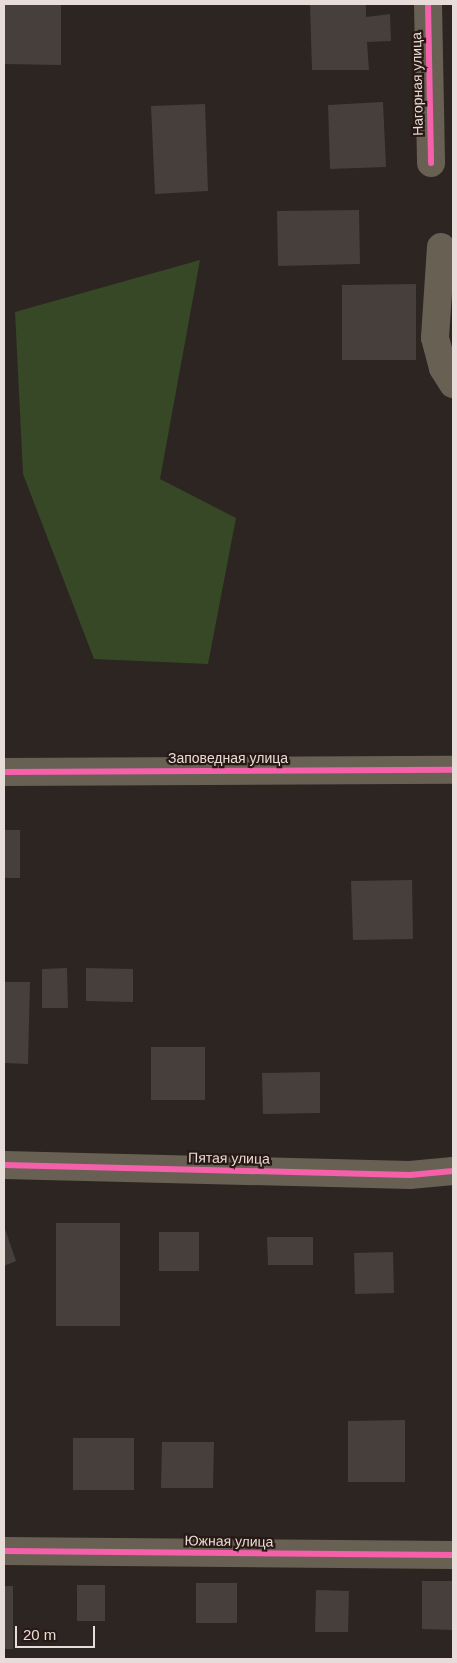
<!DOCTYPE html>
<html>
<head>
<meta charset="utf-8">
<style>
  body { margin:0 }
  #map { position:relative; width:457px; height:1663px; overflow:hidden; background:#2d2522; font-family:Arial,sans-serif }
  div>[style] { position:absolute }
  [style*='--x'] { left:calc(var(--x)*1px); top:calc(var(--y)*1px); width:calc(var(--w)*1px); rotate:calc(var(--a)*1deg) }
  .green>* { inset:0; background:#364825 }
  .building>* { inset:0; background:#463f3c }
  .minor>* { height:28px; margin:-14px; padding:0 14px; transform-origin:14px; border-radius:14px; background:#696054 }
  .cycleway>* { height:6px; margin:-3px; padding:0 3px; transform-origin:3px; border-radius:3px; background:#f560ab }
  span { translate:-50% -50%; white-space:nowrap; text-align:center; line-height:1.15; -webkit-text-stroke:4.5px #281914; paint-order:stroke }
  .street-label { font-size:14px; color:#e7dcd8 }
  .frame { position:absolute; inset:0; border:5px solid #e7dcd8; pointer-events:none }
  .scale { position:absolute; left:15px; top:1626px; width:80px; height:22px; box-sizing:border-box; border:2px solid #e7dcd8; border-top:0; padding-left:6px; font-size:15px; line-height:18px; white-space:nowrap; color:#e7dcd8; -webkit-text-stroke:4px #281914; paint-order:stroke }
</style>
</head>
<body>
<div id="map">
  <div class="green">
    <i style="clip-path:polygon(200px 260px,160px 479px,236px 518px,208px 664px,94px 659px,23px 474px,15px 312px)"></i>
  </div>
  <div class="building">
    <i style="clip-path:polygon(4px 4px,61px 4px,61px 65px,4px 64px)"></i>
    <i style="clip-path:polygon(366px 4px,366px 17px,390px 14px,391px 41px,367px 42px,369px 70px,312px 70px,310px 5px)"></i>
    <i style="clip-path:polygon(383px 102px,386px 167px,330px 169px,328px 105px)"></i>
    <i style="clip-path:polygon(205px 104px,208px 191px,155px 194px,151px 106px)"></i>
    <i style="clip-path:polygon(359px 210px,360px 264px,278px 266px,277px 211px)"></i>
    <i style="clip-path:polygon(416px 284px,416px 360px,342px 360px,342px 285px)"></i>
    <i style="clip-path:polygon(4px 830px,20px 830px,20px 878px,4px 878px)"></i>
    <i style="clip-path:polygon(412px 880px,413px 939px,353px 940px,351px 881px)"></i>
    <i style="clip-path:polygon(67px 968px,68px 1008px,42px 1008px,42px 969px)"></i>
    <i style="clip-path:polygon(86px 968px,133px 969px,133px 1002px,86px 1001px)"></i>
    <i style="clip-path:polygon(4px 982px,30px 982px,28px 1064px,4px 1063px)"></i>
    <i style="clip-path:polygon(151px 1047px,205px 1047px,205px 1100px,151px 1100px)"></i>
    <i style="clip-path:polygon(320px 1072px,320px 1113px,263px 1114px,262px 1073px)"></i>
    <i style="clip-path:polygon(56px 1223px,120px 1223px,120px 1326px,56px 1326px)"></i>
    <i style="clip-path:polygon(4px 1226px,16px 1261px,4px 1266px)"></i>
    <i style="clip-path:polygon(159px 1232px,199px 1232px,199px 1271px,159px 1271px)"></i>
    <i style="clip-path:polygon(267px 1237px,313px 1237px,313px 1265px,268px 1265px)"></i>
    <i style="clip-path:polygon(393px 1252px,394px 1293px,355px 1294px,354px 1253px)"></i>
    <i style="clip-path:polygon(405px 1420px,405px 1482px,348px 1482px,348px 1421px)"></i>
    <i style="clip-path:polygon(73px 1438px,134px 1438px,134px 1490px,73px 1490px)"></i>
    <i style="clip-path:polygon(162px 1442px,214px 1442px,213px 1488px,161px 1488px)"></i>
    <i style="clip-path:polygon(422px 1581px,453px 1581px,453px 1630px,422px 1629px)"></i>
    <i style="clip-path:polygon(196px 1583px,237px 1583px,237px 1623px,196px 1623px)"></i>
    <i style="clip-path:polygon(77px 1585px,105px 1585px,105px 1621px,77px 1621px)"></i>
    <i style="clip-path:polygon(4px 1586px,13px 1586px,13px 1649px,4px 1649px)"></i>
    <i style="clip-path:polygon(316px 1590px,349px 1591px,348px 1632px,315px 1632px)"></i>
  </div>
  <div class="minor">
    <i style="--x:428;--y:4;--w:159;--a:88.9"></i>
    <i style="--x:441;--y:247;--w:91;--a:93.8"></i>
    <i style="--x:435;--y:338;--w:31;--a:75"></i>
    <i style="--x:443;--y:368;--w:19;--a:58"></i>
    <i style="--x:4;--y:772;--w:449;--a:-0.3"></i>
    <i style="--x:4;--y:1165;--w:406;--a:1.4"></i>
    <i style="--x:410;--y:1175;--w:43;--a:-5.3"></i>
    <i style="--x:4;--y:1551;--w:449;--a:0.5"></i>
  </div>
  <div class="cycleway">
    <i style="--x:428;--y:4;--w:159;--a:88.9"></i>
    <i style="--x:4;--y:772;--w:449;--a:-0.3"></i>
    <i style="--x:4;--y:1165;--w:406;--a:1.4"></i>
    <i style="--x:410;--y:1175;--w:43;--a:-5.3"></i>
    <i style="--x:4;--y:1551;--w:449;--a:0.5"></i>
  </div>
  <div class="street-label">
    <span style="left:417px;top:84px;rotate:-91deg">Нагорная улица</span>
    <span style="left:228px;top:758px">Заповедная улица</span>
    <span style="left:229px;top:1158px;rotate:1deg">Пятая улица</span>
    <span style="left:229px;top:1541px;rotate:1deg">Южная улица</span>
  </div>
  <div class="frame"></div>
  <div class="scale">20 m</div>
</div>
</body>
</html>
